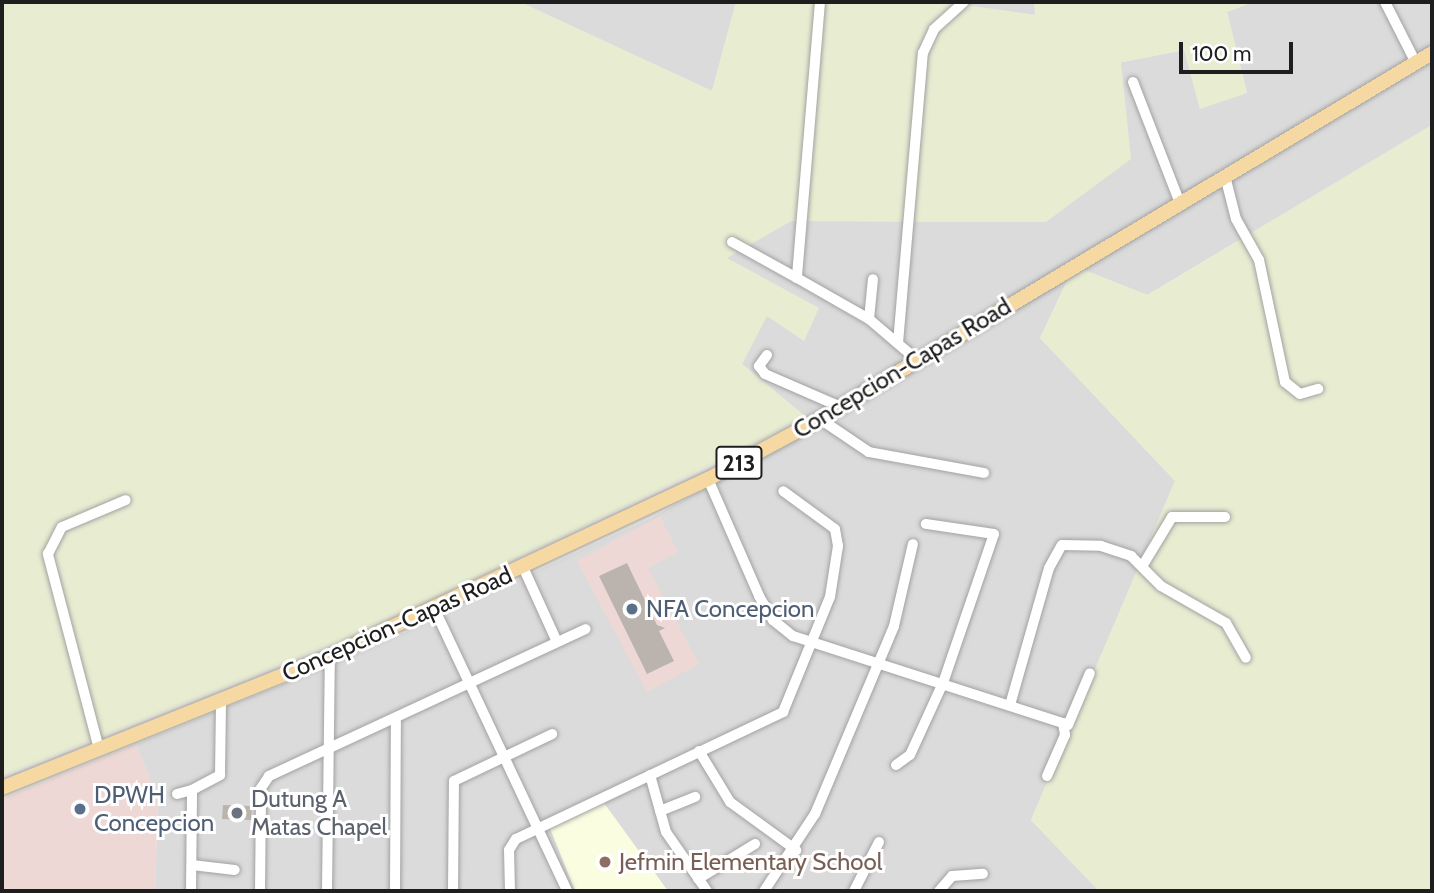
<!DOCTYPE html>
<html>
<head>
<meta charset="utf-8">
<style>
  body { margin:0 }
  #map { position:relative; width:1434px; height:893px; overflow:hidden; background:#eeece5; font-family:Cabin,sans-serif }
  div>[style] { position:absolute }
  [style*='--x'] { left:calc(var(--x)*1px); top:calc(var(--y)*1px); width:calc(var(--w)*1px); rotate:calc(var(--a)*1deg) }
  .residential>* { inset:0; background:#dcdbdb }
  .commercial>* { inset:0; background:#eed8d5 }
  .education>* { inset:0; background:#fafddf }
  .farmland>* { inset:0; background:#e8ecd1 }
  .building>* { inset:0; background:#bbb4ae }
  .roads { filter:drop-shadow(0 0 2px #a2a2a2) drop-shadow(0 0 2px #a2a2a2) }
  .minor>* { height:10px; margin:-5px; padding:0 5px; transform-origin:5px; border-radius:5px; background:#fff }
  .major>* { height:14px; margin:-7px; padding:0 7px; transform-origin:7px; border-radius:7px; background:#f6d9a2 }
  .dots>* { width:19px; height:19px; translate:-50% -50%; box-sizing:border-box; border:4px solid #fff; border-radius:50% }
  span { translate:-50% -50%; white-space:nowrap; text-align:center; line-height:1.15; -webkit-text-stroke:6px #fff; paint-order:stroke }
  .shield-label span { padding:2px 5px; background:#fff; border:2px solid; border-radius:5px; -webkit-text-stroke-width:0 }
  .shield-label { font-size:23px; color:#1e1e1e; font-weight:700 }
  .street-label { font-size:24px; color:#1e1e1e }
  .service-label { font-size:24px; color:#4e5e75 }
  .left { translate:0 -50%; text-align:left }
  .worship-label { font-size:24px; color:#5b616d }
  .education-label { font-size:24px; color:#785e54 }
  .frame { position:absolute; inset:0; border:4px solid #1e1e1e; pointer-events:none }
  .scale { position:absolute; left:1179px; top:42px; width:114px; height:32px; box-sizing:border-box; border:4px solid #1e1e1e; border-top:0; padding-left:9px; font-size:21px; line-height:24px; white-space:nowrap; color:#1e1e1e; -webkit-text-stroke:5px #fff; paint-order:stroke }
</style>
</head>
<body>
<div id="map">
  <div class="residential">
    <i style="clip-path:polygon(520px 2px,736px 2px,712px 91px)"></i>
    <i style="clip-path:polygon(942px 2px,1034px 2px,1036px 15px)"></i>
    <i style="clip-path:polygon(1253px 2px,1432px 2px,1432px 125px,1147px 295px,1074px 266px,1040px 338px,1175px 481px,1031px 820px,1099px 891px,155px 891px,158px 799px,136px 744px,363px 652px,653px 517px,818px 427px,742px 364px,767px 315px,726px 258px,791px 221px,1046px 222px,1113px 64px,1185px 50px,1200px 108px,1247px 93px,1227px 12px)"></i>
  </div>
  <div class="commercial">
    <i style="clip-path:polygon(660px 516px,678px 552px,648px 568px,699px 664px,647px 692px,577px 561px)"></i>
    <i style="clip-path:polygon(136px 744px,158px 799px,155px 891px,2px 891px,2px 799px)"></i>
  </div>
  <div class="education">
    <i style="clip-path:polygon(604px 803px,668px 891px,575px 891px,550px 828px)"></i>
  </div>
  <div class="farmland">
    <i style="clip-path:polygon(2px 2px,520px 2px,712px 91px,736px 2px,942px 2px,1035px 15px,1034px 2px,1253px 2px,1227px 12px,1247px 93px,1200px 109px,1184px 50px,1121px 62px,1131px 159px,1046px 222px,791px 221px,727px 258px,819px 308px,804px 341px,767px 316px,742px 364px,807px 418px,371px 629px,2px 776px)"></i>
    <i style="clip-path:polygon(1432px 125px,1432px 891px,1099px 891px,1031px 820px,1175px 481px,1040px 338px,1074px 266px,1148px 295px)"></i>
  </div>
  <div class="building">
    <i style="clip-path:polygon(627px 563px,657px 625px,665px 628px,659px 631px,674px 661px,647px 674px,599px 576px)"></i>
    <i style="clip-path:polygon(223px 805px,252px 806px,251px 820px,222px 819px)"></i>
  </div>
  <div class="roads">
    <div class="minor">
      <i style="--x:820;--y:2;--w:277;--a:94.8"></i>
      <i style="--x:797;--y:278;--w:83;--a:29.7"></i>
      <i style="--x:869;--y:319;--w:63;--a:40.5"></i>
      <i style="--x:1385;--y:2;--w:68;--a:63.1"></i>
      <i style="--x:1133;--y:82;--w:130;--a:68.8"></i>
      <i style="--x:1225;--y:176;--w:44;--a:75.7"></i>
      <i style="--x:1236;--y:219;--w:47;--a:60.7"></i>
      <i style="--x:1259;--y:260;--w:125;--a:78"></i>
      <i style="--x:1285;--y:382;--w:19;--a:39"></i>
      <i style="--x:1300;--y:394;--w:19;--a:-16"></i>
      <i style="--x:732;--y:242;--w:74;--a:29"></i>
      <i style="--x:869;--y:319;--w:40;--a:-84.3"></i>
      <i style="--x:898;--y:343;--w:291;--a:-85.1"></i>
      <i style="--x:923;--y:53;--w:26;--a:-65"></i>
      <i style="--x:934;--y:29;--w:40;--a:-42"></i>
      <i style="--x:767;--y:355;--w:14;--a:126"></i>
      <i style="--x:759;--y:366;--w:10;--a:53"></i>
      <i style="--x:765;--y:374;--w:83;--a:23.5"></i>
      <i style="--x:820;--y:419;--w:59;--a:34"></i>
      <i style="--x:869;--y:452;--w:117;--a:10.3"></i>
      <i style="--x:708;--y:479;--w:128;--a:66.4"></i>
      <i style="--x:759;--y:596;--w:28;--a:60"></i>
      <i style="--x:773;--y:620;--w:26;--a:39"></i>
      <i style="--x:793;--y:636;--w:289;--a:17.9"></i>
      <i style="--x:1068;--y:725;--w:56;--a:-67.1"></i>
      <i style="--x:1143;--y:565;--w:56;--a:-58.9"></i>
      <i style="--x:1172;--y:517;--w:53;--a:0"></i>
      <i style="--x:523;--y:567;--w:82;--a:65.6"></i>
      <i style="--x:434;--y:608;--w:313;--a:64.8"></i>
      <i style="--x:1010;--y:705;--w:142;--a:-74.1"></i>
      <i style="--x:1049;--y:568;--w:26;--a:-61"></i>
      <i style="--x:1062;--y:545;--w:39;--a:1"></i>
      <i style="--x:1101;--y:546;--w:32;--a:18"></i>
      <i style="--x:1131;--y:556;--w:42;--a:45"></i>
      <i style="--x:1161;--y:586;--w:75;--a:29.6"></i>
      <i style="--x:1226;--y:623;--w:40;--a:60.3"></i>
      <i style="--x:99;--y:749;--w:202;--a:-104.7"></i>
      <i style="--x:48;--y:554;--w:30;--a:-63"></i>
      <i style="--x:62;--y:527;--w:69;--a:-22.9"></i>
      <i style="--x:699;--y:751;--w:60;--a:58.7"></i>
      <i style="--x:730;--y:802;--w:82;--a:36"></i>
      <i style="--x:896;--y:765;--w:17;--a:-36"></i>
      <i style="--x:910;--y:755;--w:79;--a:-65.4"></i>
      <i style="--x:943;--y:683;--w:157;--a:-71.1"></i>
      <i style="--x:994;--y:534;--w:69;--a:-171.6"></i>
      <i style="--x:650;--y:775;--w:59;--a:74.3"></i>
      <i style="--x:666;--y:832;--w:72;--a:55.2"></i>
      <i style="--x:1047;--y:776;--w:45;--a:-66.3"></i>
      <i style="--x:1065;--y:735;--w:12;--a:-99"></i>
      <i style="--x:177;--y:794;--w:16;--a:-15"></i>
      <i style="--x:660;--y:811;--w:38;--a:-22"></i>
      <i style="--x:192;--y:865;--w:43;--a:6.6"></i>
      <i style="--x:698;--y:879;--w:67;--a:-31.6"></i>
      <i style="--x:191;--y:891;--w:101;--a:-89.4"></i>
      <i style="--x:192;--y:790;--w:32;--a:-28"></i>
      <i style="--x:220;--y:775;--w:74;--a:-89.2"></i>
      <i style="--x:260;--y:891;--w:103;--a:-89.4"></i>
      <i style="--x:261;--y:788;--w:14;--a:-56"></i>
      <i style="--x:269;--y:776;--w:349;--a:-24.9"></i>
      <i style="--x:327;--y:891;--w:235;--a:-89.3"></i>
      <i style="--x:395;--y:891;--w:170;--a:-89.7"></i>
      <i style="--x:453;--y:891;--w:110;--a:-89.5"></i>
      <i style="--x:454;--y:781;--w:109;--a:-25.6"></i>
      <i style="--x:510;--y:891;--w:41;--a:-91.4"></i>
      <i style="--x:509;--y:850;--w:13;--a:-58"></i>
      <i style="--x:516;--y:839;--w:296;--a:-25.4"></i>
      <i style="--x:783;--y:712;--w:124;--a:-67.8"></i>
      <i style="--x:830;--y:597;--w:52;--a:-81.1"></i>
      <i style="--x:838;--y:546;--w:17;--a:-100"></i>
      <i style="--x:835;--y:529;--w:64;--a:-143.8"></i>
      <i style="--x:764;--y:891;--w:92;--a:-56.5"></i>
      <i style="--x:815;--y:814;--w:204;--a:-67.2"></i>
      <i style="--x:894;--y:626;--w:84;--a:-77"></i>
      <i style="--x:854;--y:891;--w:55;--a:-63"></i>
      <i style="--x:939;--y:891;--w:20;--a:-49"></i>
      <i style="--x:952;--y:876;--w:31;--a:-4"></i>
    </div>
    <div class="major">
      <i style="--x:2;--y:788;--w:354;--a:-21.9"></i>
      <i style="--x:330;--y:656;--w:417;--a:-25.1"></i>
      <i style="--x:708;--y:479;--w:127;--a:-28.2"></i>
      <i style="--x:820;--y:419;--w:713;--a:-30.88"></i>
    </div>
  </div>
  <div class="dots">
    <i style="left:632px;top:609px;background:#5c6f8a"></i>
    <i style="left:80px;top:809px;background:#5c6f8a"></i>
    <i style="left:237px;top:813px;background:#6b7280"></i>
    <i style="left:605px;top:862px;background:#8d6e63"></i>
  </div>
  <div class="shield-label">
    <span style="left:739px;top:463px">213</span>
  </div>
  <div class="street-label">
    <span style="left:902px;top:368px;rotate:-31deg">Concepcion-Capas Road</span>
    <span style="left:397px;top:624px;rotate:-24deg">Concepcion-Capas Road</span>
  </div>
  <div class="service-label">
    <span class="left" style="left:646px;top:609px">NFA Concepcion</span>
    <span class="left" style="left:94px;top:809px">DPWH<br>Concepcion</span>
  </div>
  <div class="worship-label">
    <span class="left" style="left:251px;top:813px">Dutung A<br>Matas Chapel</span>
  </div>
  <div class="education-label">
    <span class="left" style="left:619px;top:862px">Jefmin Elementary School</span>
  </div>
  <div class="frame"></div>
  <div class="scale">100 m</div>
</div>
</body>
</html>
